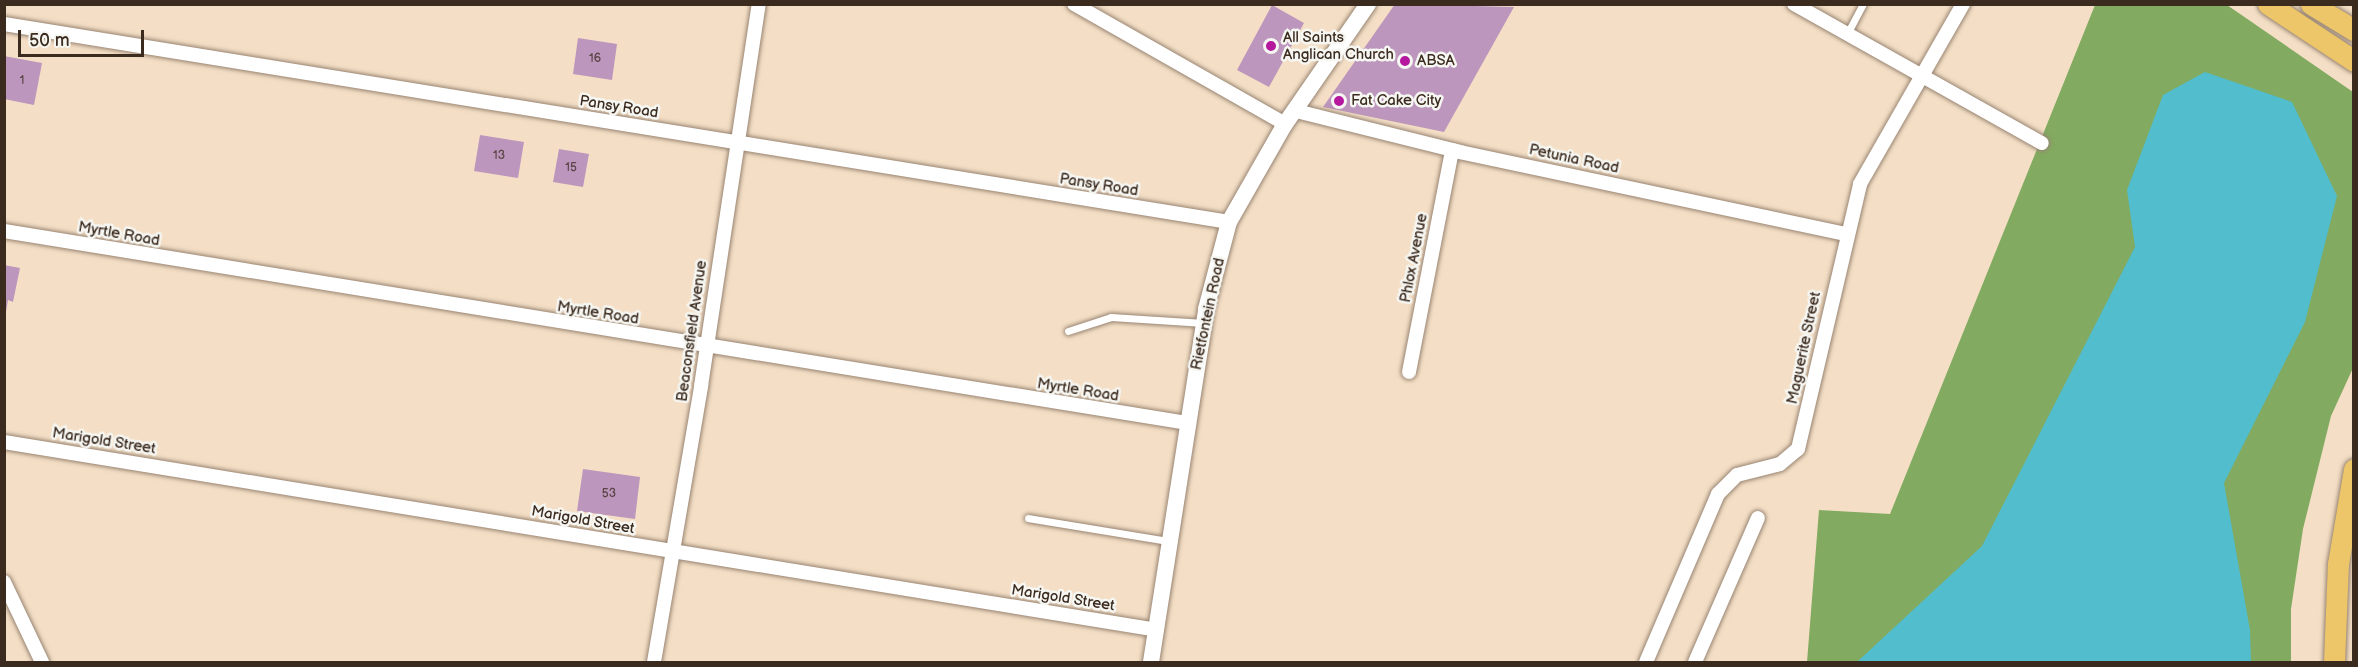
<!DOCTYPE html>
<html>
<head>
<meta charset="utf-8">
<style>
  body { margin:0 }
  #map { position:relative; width:2358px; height:667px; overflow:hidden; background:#f4dfc6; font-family:"Balsamiq Sans",sans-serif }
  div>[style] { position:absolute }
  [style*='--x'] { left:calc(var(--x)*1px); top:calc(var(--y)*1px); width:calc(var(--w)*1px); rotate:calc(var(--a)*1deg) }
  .forest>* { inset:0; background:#82aa60 }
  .water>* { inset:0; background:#52bdcc }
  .building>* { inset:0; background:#bc96bc }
  .roads { filter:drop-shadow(0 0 2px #988472) drop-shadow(0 0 2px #988472) }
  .service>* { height:7px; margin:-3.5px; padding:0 3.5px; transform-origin:3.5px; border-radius:3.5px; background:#fff }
  .minor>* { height:14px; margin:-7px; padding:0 7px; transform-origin:7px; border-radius:7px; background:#fff }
  .tertiary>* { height:16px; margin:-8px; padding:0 8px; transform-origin:8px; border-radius:8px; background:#fff }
  .primary>* { height:21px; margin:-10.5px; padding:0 10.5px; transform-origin:10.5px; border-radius:10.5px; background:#ecc669 }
  .dots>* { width:16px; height:16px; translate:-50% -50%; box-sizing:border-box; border:3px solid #f6f6f2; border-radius:50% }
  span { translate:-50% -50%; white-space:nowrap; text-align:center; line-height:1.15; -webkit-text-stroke:5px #f6f6f2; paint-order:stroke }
  .number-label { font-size:12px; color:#5b4546 }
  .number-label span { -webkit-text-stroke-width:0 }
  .poi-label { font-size:15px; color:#3b2a1e }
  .left { translate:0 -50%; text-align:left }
  .street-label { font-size:15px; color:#3b2a1e }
  .frame { position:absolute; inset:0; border:6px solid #3b2a1e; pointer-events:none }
  .scale { position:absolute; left:18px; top:30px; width:126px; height:27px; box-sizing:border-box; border:3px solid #3b2a1e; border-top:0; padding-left:8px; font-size:18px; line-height:21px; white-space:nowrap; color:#3b2a1e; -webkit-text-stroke:4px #f6f6f2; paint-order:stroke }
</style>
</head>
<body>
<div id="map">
  <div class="forest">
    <i style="clip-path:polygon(2095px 5px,2227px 5px,2353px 92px,2353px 368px,2331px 416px,2303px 529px,2291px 609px,2291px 662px,1807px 662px,1819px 510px,1890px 514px)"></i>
  </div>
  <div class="water">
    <i style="clip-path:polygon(2205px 72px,2292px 102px,2337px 196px,2305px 322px,2224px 483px,2250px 630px,2251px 662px,1857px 662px,1982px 546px,2135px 247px,2127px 190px,2163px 95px)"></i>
  </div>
  <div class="building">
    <i style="clip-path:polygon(1395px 4px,1514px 7px,1444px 132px,1323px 107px)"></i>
    <i style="clip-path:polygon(1272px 5px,1304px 23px,1269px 87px,1237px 70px)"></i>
    <i style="clip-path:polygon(578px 38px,617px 44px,612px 80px,573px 74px)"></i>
    <i style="clip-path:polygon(4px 56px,42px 63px,34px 105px,4px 99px)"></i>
    <i style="clip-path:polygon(480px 135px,524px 142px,518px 178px,474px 171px)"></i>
    <i style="clip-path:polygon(559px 149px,589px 154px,583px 187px,553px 182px)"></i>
    <i style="clip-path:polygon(4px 265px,20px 268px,13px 302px,8px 300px,6px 312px)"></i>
    <i style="clip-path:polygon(583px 469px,640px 477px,635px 519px,577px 511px)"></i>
  </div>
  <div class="roads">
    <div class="service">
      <i style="--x:1847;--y:34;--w:34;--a:-62"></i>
      <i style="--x:1068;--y:331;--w:45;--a:-18"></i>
      <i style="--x:1111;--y:317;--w:93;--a:3.7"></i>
      <i style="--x:1028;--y:518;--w:143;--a:9.3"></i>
    </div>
    <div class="minor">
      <i style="--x:1074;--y:4;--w:243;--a:29.6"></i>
      <i style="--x:1794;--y:4;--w:284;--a:29.3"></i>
      <i style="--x:4;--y:24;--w:1241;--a:9.18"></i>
      <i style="--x:1296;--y:111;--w:169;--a:14"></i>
      <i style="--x:1460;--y:152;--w:395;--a:12"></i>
      <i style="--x:4;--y:231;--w:1198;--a:9.22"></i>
      <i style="--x:1409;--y:372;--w:226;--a:-79"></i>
      <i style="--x:4;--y:442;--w:1168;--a:9.26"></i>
      <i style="--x:4;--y:582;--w:89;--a:64.6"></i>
      <i style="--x:654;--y:662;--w:280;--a:-80.3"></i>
      <i style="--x:701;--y:386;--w:386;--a:-81.4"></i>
      <i style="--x:1646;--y:662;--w:183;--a:-66.8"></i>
      <i style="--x:1718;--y:494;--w:27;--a:-45"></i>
      <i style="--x:1737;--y:475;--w:44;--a:-14.3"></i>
      <i style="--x:1780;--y:464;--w:23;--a:-40"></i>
      <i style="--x:1798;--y:449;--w:272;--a:-76.8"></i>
      <i style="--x:1860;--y:184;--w:207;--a:-60.2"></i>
      <i style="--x:1695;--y:662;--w:157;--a:-66.4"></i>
    </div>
    <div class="tertiary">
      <i style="--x:1151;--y:662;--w:357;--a:-81.1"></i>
      <i style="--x:1206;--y:309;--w:90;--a:-75.2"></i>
      <i style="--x:1229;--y:222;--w:113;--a:-60.3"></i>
      <i style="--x:1285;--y:124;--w:146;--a:-55.3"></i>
    </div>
    <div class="primary">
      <i style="--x:2268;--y:4;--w:103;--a:33.5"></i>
      <i style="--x:2311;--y:4;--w:50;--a:31.2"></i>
      <i style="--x:2334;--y:662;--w:98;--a:-87.7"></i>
      <i style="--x:2338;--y:564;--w:96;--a:-80.4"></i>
    </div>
  </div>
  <div class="dots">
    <i style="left:1271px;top:46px;background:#b5179e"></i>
    <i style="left:1405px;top:61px;background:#b5179e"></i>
    <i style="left:1339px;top:101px;background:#b5179e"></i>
  </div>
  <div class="number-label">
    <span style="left:595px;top:59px">16</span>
    <span style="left:22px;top:81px">1</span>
    <span style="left:499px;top:156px">13</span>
    <span style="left:571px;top:168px">15</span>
    <span style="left:609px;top:494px">53</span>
  </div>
  <div class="poi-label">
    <span class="left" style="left:1283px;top:46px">All Saints<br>Anglican Church</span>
    <span class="left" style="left:1417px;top:61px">ABSA</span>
    <span class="left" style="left:1351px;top:101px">Fat Cake City</span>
  </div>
  <div class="street-label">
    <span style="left:619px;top:107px;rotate:9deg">Pansy Road</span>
    <span style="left:1574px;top:159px;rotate:12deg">Petunia Road</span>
    <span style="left:1099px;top:185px;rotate:9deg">Pansy Road</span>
    <span style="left:119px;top:234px;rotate:10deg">Myrtle Road</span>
    <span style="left:1414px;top:258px;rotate:-79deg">Phlox Avenue</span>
    <span style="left:598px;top:313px;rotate:9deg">Myrtle Road</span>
    <span style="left:1208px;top:314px;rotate:-78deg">Rietfontein Road</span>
    <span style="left:692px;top:331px;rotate:-82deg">Beaconsfield Avenue</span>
    <span style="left:1804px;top:348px;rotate:-78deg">Maguerite Street</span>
    <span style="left:1078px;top:390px;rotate:9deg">Myrtle Road</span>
    <span style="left:104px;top:441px;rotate:9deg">Marigold Street</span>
    <span style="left:583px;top:520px;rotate:10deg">Marigold Street</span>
    <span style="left:1063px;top:598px;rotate:9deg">Marigold Street</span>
  </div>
  <div class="frame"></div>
  <div class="scale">50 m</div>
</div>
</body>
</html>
